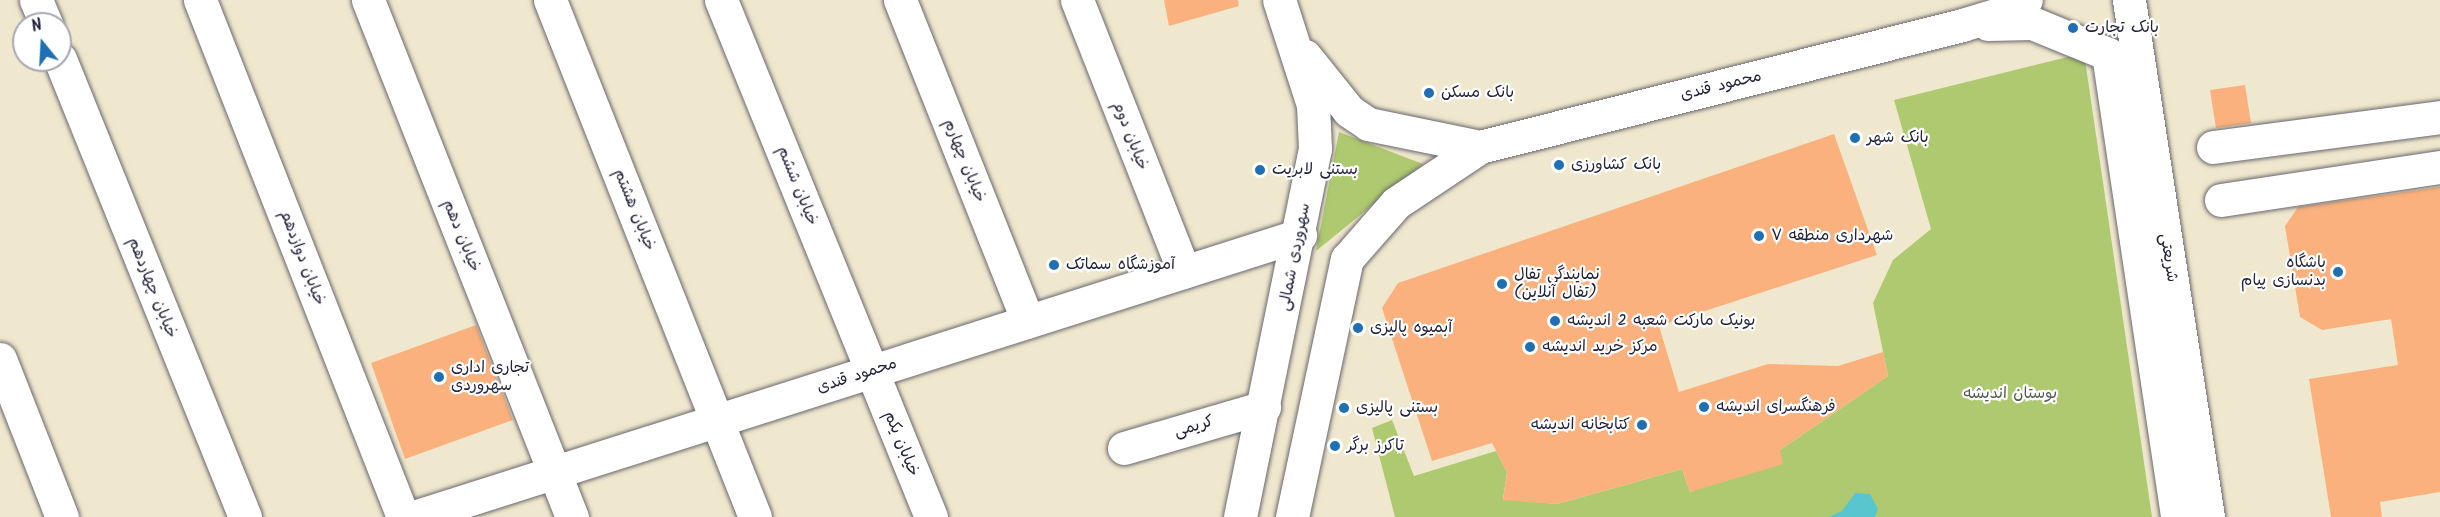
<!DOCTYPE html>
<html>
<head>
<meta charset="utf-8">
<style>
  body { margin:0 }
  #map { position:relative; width:2440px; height:517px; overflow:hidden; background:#f0e8ce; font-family:Kalam,"Playpen Sans Arabic",sans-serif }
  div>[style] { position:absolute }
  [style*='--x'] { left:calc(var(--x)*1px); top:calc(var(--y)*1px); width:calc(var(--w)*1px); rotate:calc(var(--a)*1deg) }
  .green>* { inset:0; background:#aec96f }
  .water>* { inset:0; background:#59c6cf }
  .building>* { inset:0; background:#fab17d }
  .roads { filter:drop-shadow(0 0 2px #6a676e) drop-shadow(0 0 2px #6a676e) }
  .minor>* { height:33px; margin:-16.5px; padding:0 16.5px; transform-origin:16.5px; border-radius:16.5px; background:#fff }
  .major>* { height:33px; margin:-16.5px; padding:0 16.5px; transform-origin:16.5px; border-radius:16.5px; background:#fff }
  .dots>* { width:16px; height:16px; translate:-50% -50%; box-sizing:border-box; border:3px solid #fff; border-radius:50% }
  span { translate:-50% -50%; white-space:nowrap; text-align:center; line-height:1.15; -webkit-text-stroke:4.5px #fff; paint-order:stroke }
  .poi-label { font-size:16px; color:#22223b }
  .left { translate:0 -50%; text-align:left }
  .right { translate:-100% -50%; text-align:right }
  .street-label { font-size:16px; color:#22223b }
  .park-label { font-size:16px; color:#535c4d }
  .north { position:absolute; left:12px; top:12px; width:60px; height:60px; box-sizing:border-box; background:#fff; border:2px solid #a7a7b1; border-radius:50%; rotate:342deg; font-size:16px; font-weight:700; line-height:24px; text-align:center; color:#22223b }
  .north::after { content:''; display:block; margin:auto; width:21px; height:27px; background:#1f6fb2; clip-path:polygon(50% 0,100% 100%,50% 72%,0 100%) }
</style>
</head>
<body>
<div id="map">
  <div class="green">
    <i style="clip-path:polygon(2084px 53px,2152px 517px,1395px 517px,1372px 428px,1392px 420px,1414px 476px,1496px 451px,1507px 472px,1503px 499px,1557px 504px,1682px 469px,1690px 492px,1780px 450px,1888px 376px,1873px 303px,1893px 260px,1931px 229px,1894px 100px)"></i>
    <i style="clip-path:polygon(1339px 132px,1423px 164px,1316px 251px)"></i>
  </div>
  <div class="water">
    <i style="clip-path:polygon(1855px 493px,1870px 494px,1878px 509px,1875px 517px,1828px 517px,1842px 511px)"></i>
  </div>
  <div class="building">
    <i style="clip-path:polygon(1164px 0,1238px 0,1239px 6px,1169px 26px)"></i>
    <i style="clip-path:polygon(2245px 85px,2251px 123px,2216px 128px,2210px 90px)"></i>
    <i style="clip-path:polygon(1834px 134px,1877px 255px,1659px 326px,1679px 392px,1768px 364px,1838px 366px,1883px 352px,1888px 376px,1780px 450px,1783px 464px,1690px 492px,1682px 469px,1557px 504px,1503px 500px,1507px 472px,1492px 443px,1432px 461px,1382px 308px,1398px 283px)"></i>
    <i style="clip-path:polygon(2440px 187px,2440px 492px,2380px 502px,2382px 517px,2331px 517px,2309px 379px,2398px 365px,2391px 319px,2322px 330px,2300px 317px,2285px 226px,2298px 207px)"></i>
    <i style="clip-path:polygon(476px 325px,513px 420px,405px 459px,371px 363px)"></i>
  </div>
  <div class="roads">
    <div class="minor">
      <i style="--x:36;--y:0;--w:26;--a:67"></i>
      <i style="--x:200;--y:0;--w:555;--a:68.56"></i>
      <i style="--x:368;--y:0;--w:556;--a:68.47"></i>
      <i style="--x:550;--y:0;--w:556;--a:68.37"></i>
      <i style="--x:721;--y:0;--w:558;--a:67.89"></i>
      <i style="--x:900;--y:0;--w:346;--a:68.3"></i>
      <i style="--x:1077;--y:0;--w:292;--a:68.5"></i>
      <i style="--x:60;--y:59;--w:494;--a:68"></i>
      <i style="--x:2213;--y:147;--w:229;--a:-7.5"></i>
      <i style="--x:2221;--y:200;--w:221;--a:-8.6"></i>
      <i style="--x:0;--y:359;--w:170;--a:68.6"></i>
      <i style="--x:1124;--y:448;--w:146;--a:-16.3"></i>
      <i style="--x:414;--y:517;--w:930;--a:-17.66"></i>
    </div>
    <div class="major">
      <i style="--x:2129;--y:0;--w:523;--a:81.31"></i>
      <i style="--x:1988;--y:24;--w:44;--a:-1.3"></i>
      <i style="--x:2032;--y:23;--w:82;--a:22.2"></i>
      <i style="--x:2108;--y:54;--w:468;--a:81.5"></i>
      <i style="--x:1305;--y:56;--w:70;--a:51.3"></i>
      <i style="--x:1349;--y:111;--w:23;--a:34"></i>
      <i style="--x:1368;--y:124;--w:114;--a:11.6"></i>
      <i style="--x:1240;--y:517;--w:376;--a:-78.5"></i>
      <i style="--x:1315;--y:149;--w:44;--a:-92.6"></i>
      <i style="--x:1313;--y:105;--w:110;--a:-107.9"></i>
      <i style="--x:1292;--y:517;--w:264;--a:-78"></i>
      <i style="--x:1347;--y:259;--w:74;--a:-48.8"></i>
      <i style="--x:1396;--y:203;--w:101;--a:-33.7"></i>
      <i style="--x:1480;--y:147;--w:497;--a:-14.2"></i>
      <i style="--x:1962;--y:25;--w:52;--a:-16.7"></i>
      <i style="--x:2012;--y:10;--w:17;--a:-36"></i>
    </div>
  </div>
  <div class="dots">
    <i style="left:2073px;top:28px;background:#1f6fb2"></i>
    <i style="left:1429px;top:93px;background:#1f6fb2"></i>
    <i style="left:1855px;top:138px;background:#1f6fb2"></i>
    <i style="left:1559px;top:165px;background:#1f6fb2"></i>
    <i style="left:1260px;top:170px;background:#1f6fb2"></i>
    <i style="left:1759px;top:236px;background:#1f6fb2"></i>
    <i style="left:1054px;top:265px;background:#1f6fb2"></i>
    <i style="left:2338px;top:272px;background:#1f6fb2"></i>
    <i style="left:1502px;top:284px;background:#1f6fb2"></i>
    <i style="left:1555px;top:321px;background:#1f6fb2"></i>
    <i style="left:1358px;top:328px;background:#1f6fb2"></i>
    <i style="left:1530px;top:347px;background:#1f6fb2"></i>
    <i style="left:439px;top:377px;background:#1f6fb2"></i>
    <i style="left:1704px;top:407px;background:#1f6fb2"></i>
    <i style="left:1344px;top:408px;background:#1f6fb2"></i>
    <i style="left:1642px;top:425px;background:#1f6fb2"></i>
    <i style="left:1335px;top:446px;background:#1f6fb2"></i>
  </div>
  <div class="poi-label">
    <span class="left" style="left:2085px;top:28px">بانک تجارت</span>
    <span class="left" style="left:1441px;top:93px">بانک مسکن</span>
    <span class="left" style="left:1867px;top:138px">بانک شهر</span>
    <span class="left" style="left:1571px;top:165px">بانک کشاورزی</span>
    <span class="left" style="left:1272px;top:170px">بستنی لابریت</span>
    <span class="left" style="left:1771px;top:236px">شهرداری منطقه ۷</span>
    <span class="right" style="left:2326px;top:272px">باشگاه<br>بدنسازی پیام</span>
    <span class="left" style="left:1066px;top:265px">آموزشگاه سماتک</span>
    <span class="left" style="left:1514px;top:284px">نمایندگی تفال<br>(تفال آنلاین)</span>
    <span class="left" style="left:1567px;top:321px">بونیک مارکت شعبه 2 اندیشه</span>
    <span class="left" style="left:1370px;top:328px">آبمیوه پالیزی</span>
    <span class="left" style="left:1542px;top:347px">مرکز خرید اندیشه</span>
    <span class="left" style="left:451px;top:377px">تجاری اداری<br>سهروردی</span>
    <span class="left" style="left:1716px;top:407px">فرهنگسرای اندیشه</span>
    <span class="left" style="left:1356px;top:408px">بستنی پالیزی</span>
    <span class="right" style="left:1630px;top:425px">کتابخانه اندیشه</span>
    <span class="left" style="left:1347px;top:446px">تاکرز برگر</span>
  </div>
  <div class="street-label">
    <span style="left:1721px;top:86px;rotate:-14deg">محمود قندی</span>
    <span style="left:1130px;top:136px;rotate:69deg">خیابان دوم</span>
    <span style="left:964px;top:161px;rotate:68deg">خیابان چهارم</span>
    <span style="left:797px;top:186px;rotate:68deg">خیابان ششم</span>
    <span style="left:634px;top:210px;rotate:68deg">خیابان هشتم</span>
    <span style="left:461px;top:236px;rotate:68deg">خیابان دهم</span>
    <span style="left:1295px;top:257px;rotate:-79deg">سهروردی شمالی</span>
    <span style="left:302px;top:258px;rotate:69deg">خیابان دوازدهم</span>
    <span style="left:2168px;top:258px;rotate:81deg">شریعتی</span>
    <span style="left:152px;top:288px;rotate:68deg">خیابان چهاردهم</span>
    <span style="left:857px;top:376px;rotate:-18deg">محمود قندی</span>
    <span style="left:1194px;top:427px;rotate:-16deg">کریمی</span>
    <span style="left:901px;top:444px;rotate:68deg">خیابان یکم</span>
  </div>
  <div class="park-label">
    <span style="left:2010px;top:394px">بوستان اندیشه</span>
  </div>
  <div class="north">N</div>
</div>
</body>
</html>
